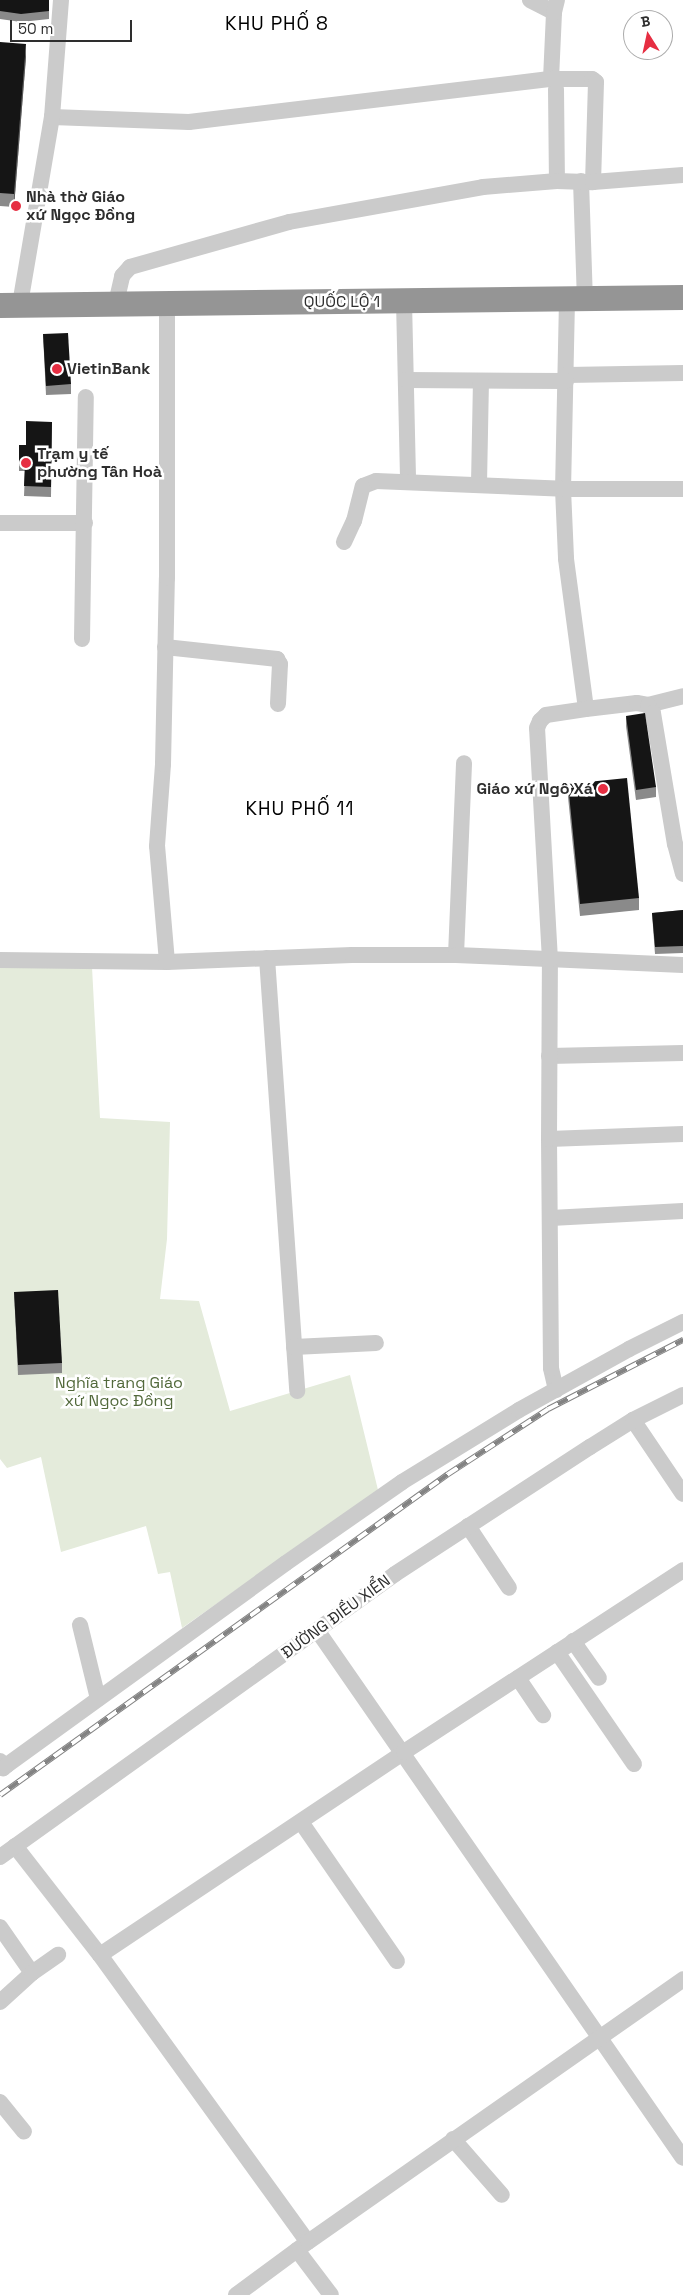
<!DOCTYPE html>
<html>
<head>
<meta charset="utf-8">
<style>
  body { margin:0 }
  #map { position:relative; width:683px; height:2295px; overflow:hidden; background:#fff; font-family:"Space Grotesk",sans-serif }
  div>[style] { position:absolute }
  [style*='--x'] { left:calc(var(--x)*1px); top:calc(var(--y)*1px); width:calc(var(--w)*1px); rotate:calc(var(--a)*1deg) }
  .green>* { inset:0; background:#e4ebdb }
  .minor>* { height:16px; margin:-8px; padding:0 8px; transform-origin:8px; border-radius:8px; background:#cbcbcb }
  .highway>* { height:25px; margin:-12.5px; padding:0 12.5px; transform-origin:12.5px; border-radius:12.5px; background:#959595 }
  .rail>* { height:5.5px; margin-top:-2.75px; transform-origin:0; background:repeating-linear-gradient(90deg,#fff 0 11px,#838383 0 22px); box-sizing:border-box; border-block:1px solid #838383 }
  .wall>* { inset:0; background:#8a8a8a }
  .shaded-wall>* { inset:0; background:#5b5b5b }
  .building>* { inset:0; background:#151515 }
  .dots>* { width:14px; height:14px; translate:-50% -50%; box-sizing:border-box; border:2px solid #fff; border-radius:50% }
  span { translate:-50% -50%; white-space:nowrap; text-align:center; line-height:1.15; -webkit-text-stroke:5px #fff; paint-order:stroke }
  .poi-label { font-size:16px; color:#2e2e2e; font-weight:700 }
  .left { translate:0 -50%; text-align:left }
  .right { translate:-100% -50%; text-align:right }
  .street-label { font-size:16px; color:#2e2e2e }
  .park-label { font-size:16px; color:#52693b }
  .quarter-label { font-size:19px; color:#000; letter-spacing:1px }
  .north { position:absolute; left:623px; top:10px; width:50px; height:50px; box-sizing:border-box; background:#fff; border:1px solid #ababab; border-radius:50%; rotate:350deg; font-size:14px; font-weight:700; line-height:20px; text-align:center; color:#2e2e2e }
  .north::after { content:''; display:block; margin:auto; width:18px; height:22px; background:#e62e42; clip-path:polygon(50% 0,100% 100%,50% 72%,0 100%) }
  .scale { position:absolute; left:10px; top:20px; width:122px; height:22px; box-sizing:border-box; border:2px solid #2e2e2e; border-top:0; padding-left:6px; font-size:15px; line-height:18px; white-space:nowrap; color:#2e2e2e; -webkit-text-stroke:4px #fff; paint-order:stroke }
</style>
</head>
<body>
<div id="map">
  <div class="green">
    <i style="clip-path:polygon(0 966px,92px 967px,100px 1118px,170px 1122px,167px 1239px,160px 1299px,199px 1301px,230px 1411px,350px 1375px,378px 1490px,182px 1628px,170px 1572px,158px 1574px,146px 1526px,61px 1552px,41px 1457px,7px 1468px,0 1459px)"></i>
  </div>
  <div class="minor">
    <i style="--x:530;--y:0;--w:27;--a:27"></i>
    <i style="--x:551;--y:79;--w:67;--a:-87.4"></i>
    <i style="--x:554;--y:12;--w:12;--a:-76"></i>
    <i style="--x:556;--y:89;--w:92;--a:89.4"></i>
    <i style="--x:52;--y:117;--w:137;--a:2.1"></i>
    <i style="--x:189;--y:122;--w:365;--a:-6.8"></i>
    <i style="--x:551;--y:79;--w:41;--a:0"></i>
    <i style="--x:592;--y:79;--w:5;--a:37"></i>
    <i style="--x:596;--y:82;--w:100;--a:91.7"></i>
    <i style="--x:581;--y:181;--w:119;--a:88.1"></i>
    <i style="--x:567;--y:300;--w:189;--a:91.2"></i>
    <i style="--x:563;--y:489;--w:70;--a:87.5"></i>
    <i style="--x:566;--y:559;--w:151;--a:82.4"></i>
    <i style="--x:404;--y:301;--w:181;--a:88.7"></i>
    <i style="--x:116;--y:303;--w:28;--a:-77"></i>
    <i style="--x:122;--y:276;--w:12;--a:-48"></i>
    <i style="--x:130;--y:267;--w:165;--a:-15.8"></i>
    <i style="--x:289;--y:222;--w:197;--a:-10.2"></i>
    <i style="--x:483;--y:187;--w:74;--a:-4.6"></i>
    <i style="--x:557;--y:181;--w:36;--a:2"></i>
    <i style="--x:593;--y:182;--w:90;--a:-4.4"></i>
    <i style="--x:20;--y:304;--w:190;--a:-80.3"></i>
    <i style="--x:52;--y:117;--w:117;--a:-85.6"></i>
    <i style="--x:567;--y:375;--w:116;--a:-1"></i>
    <i style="--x:406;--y:380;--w:160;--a:0.4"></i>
    <i style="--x:479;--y:484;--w:103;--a:-88.9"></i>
    <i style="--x:0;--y:523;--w:85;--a:0"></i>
    <i style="--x:344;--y:542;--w:23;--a:-65"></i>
    <i style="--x:354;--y:521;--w:36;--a:-76"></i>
    <i style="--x:363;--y:486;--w:14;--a:-21"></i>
    <i style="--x:376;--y:481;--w:187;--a:2.4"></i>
    <i style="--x:563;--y:489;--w:120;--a:0"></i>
    <i style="--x:82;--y:639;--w:242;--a:-89.1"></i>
    <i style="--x:165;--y:647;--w:113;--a:6.1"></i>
    <i style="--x:277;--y:659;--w:6;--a:59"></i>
    <i style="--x:280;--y:664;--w:40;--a:92.9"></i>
    <i style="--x:648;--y:705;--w:36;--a:-14"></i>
    <i style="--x:456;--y:955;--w:192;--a:-87.6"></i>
    <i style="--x:267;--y:958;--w:434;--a:86"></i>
    <i style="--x:0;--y:960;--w:167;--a:0.7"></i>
    <i style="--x:167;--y:962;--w:185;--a:-2.2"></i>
    <i style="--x:352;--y:955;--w:104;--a:0"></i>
    <i style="--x:456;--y:955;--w:227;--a:2.5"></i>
    <i style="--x:167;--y:962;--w:116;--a:-94.9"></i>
    <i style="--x:157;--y:846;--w:82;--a:-85.8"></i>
    <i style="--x:163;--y:764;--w:186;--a:-88.8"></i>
    <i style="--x:167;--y:578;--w:275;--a:-90"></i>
    <i style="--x:549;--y:1056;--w:134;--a:-1.3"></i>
    <i style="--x:549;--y:1139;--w:134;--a:-2.1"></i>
    <i style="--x:551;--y:1218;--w:132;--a:-3"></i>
    <i style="--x:294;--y:1347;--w:82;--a:-2.8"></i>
    <i style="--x:556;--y:1390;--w:23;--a:-103"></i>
    <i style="--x:551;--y:1368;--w:229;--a:-90.5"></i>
    <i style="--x:549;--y:1139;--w:179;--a:-89.7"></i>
    <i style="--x:550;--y:960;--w:232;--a:-93.2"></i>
    <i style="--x:537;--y:728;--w:8;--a:-67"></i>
    <i style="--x:540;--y:721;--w:8;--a:-45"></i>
    <i style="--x:546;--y:715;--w:40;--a:-8.5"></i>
    <i style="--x:586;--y:709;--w:51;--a:-6.7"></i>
    <i style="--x:637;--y:703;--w:11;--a:10"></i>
    <i style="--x:648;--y:705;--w:9;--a:58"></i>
    <i style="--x:653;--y:713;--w:133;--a:80.5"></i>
    <i style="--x:675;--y:844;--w:31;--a:75"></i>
    <i style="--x:633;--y:1420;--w:89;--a:56"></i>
    <i style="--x:468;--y:1526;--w:74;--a:56.5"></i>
    <i style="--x:80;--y:1625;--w:76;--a:76.3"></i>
    <i style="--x:317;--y:1630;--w:642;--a:55.27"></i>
    <i style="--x:573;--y:1641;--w:45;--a:54.9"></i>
    <i style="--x:557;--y:1652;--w:136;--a:55.5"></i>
    <i style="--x:518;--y:1678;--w:45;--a:56"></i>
    <i style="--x:0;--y:1761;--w:8;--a:67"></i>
    <i style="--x:3;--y:1768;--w:5;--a:-37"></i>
    <i style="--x:7;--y:1765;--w:344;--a:-35.9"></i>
    <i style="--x:286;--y:1563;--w:141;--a:-34.9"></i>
    <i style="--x:402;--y:1482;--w:137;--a:-31.6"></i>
    <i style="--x:519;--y:1410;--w:126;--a:-29"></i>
    <i style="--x:629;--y:1349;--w:60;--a:-26.6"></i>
    <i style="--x:301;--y:1822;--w:169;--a:55.4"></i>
    <i style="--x:15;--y:1846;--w:138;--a:52.1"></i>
    <i style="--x:100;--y:1955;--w:354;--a:54.1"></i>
    <i style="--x:0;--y:1857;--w:486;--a:-35.6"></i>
    <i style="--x:395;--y:1574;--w:233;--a:-33.1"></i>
    <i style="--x:590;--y:1447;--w:51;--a:-32.1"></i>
    <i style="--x:633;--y:1420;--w:56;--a:-26.6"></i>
    <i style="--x:0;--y:1927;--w:56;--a:55.2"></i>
    <i style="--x:100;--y:1955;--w:366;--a:-33.7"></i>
    <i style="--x:404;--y:1752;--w:333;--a:-33.1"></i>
    <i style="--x:0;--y:2002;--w:43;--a:-42.2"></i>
    <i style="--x:32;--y:1973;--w:32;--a:-35"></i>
    <i style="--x:0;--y:2102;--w:38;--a:51"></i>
    <i style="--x:453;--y:2139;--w:74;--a:48.8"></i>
    <i style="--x:297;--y:2250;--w:56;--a:52.9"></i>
    <i style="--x:236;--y:2295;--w:89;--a:-36.4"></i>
    <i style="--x:308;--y:2242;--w:458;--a:-35"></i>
  </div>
  <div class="highway">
    <i style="--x:0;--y:305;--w:683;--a:-0.67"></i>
  </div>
  <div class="rail">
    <i style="--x:0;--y:1795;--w:551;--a:-35.62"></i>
    <i style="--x:448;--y:1474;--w:119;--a:-33"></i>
    <i style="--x:548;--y:1409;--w:152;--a:-27.1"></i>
  </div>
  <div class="wall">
    <i style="clip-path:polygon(0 0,49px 11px,49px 19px,21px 22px,0 19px)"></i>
    <i style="clip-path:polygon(0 42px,26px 57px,14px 207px,0 206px)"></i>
    <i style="clip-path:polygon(43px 334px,71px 384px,71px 394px,46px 395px)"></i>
    <i style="clip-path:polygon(52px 422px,51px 497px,24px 496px,25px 471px,19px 471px,19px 445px,26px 445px)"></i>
    <i style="clip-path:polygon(626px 716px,656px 787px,656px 797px,636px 800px,626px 726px)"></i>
    <i style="clip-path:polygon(568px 784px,639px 898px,639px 910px,580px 916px,568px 797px)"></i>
    <i style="clip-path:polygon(683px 910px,683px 953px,655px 954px,652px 913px)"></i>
    <i style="clip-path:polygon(14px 1292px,62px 1363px,62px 1373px,18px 1375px)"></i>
  </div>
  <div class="shaded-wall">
    <i style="clip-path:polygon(26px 44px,26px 57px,14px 207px,14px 194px)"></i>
  </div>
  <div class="building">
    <i style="clip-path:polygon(0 0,49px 0,49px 11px,21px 14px,0 11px)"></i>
    <i style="clip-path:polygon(0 42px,26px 44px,14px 194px,0 193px)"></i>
    <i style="clip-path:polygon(68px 333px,71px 384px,46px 386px,43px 334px)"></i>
    <i style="clip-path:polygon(26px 421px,52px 422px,51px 487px,24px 486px,25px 462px,19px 461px,19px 445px,26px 445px)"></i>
    <i style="clip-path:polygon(645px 713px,656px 787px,636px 790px,626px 716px)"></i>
    <i style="clip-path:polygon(627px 778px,639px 898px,580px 904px,568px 784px)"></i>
    <i style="clip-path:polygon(683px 910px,683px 946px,655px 947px,652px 913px)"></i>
    <i style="clip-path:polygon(58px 1290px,62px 1363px,18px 1365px,14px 1292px)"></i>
  </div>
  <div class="dots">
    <i style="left:16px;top:206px;background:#e62e42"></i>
    <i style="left:57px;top:369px;background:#e62e42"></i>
    <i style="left:26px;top:463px;background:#e62e42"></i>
    <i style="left:603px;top:789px;background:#e62e42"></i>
  </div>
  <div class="poi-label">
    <span class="left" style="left:26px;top:206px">Nhà thờ Giáo<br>xứ Ngọc Đồng</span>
    <span class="left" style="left:67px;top:369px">VietinBank</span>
    <span class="left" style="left:37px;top:463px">Trạm y tế<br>phường Tân Hoà</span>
    <span class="right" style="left:593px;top:789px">Giáo xứ Ngô Xá</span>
  </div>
  <div class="street-label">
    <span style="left:342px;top:302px">QUỐC LỘ 1</span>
    <span style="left:336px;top:1617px;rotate:-36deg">ĐƯỜNG ĐIỀU XIỂN</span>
  </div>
  <div class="park-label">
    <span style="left:119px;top:1392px">Nghĩa trang Giáo<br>xứ Ngọc Đồng</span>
  </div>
  <div class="quarter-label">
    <span style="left:277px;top:24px">KHU PHỐ 8</span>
    <span style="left:300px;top:809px">KHU PHỐ 11</span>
  </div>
  <div class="north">B</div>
  <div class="scale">50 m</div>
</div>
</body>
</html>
